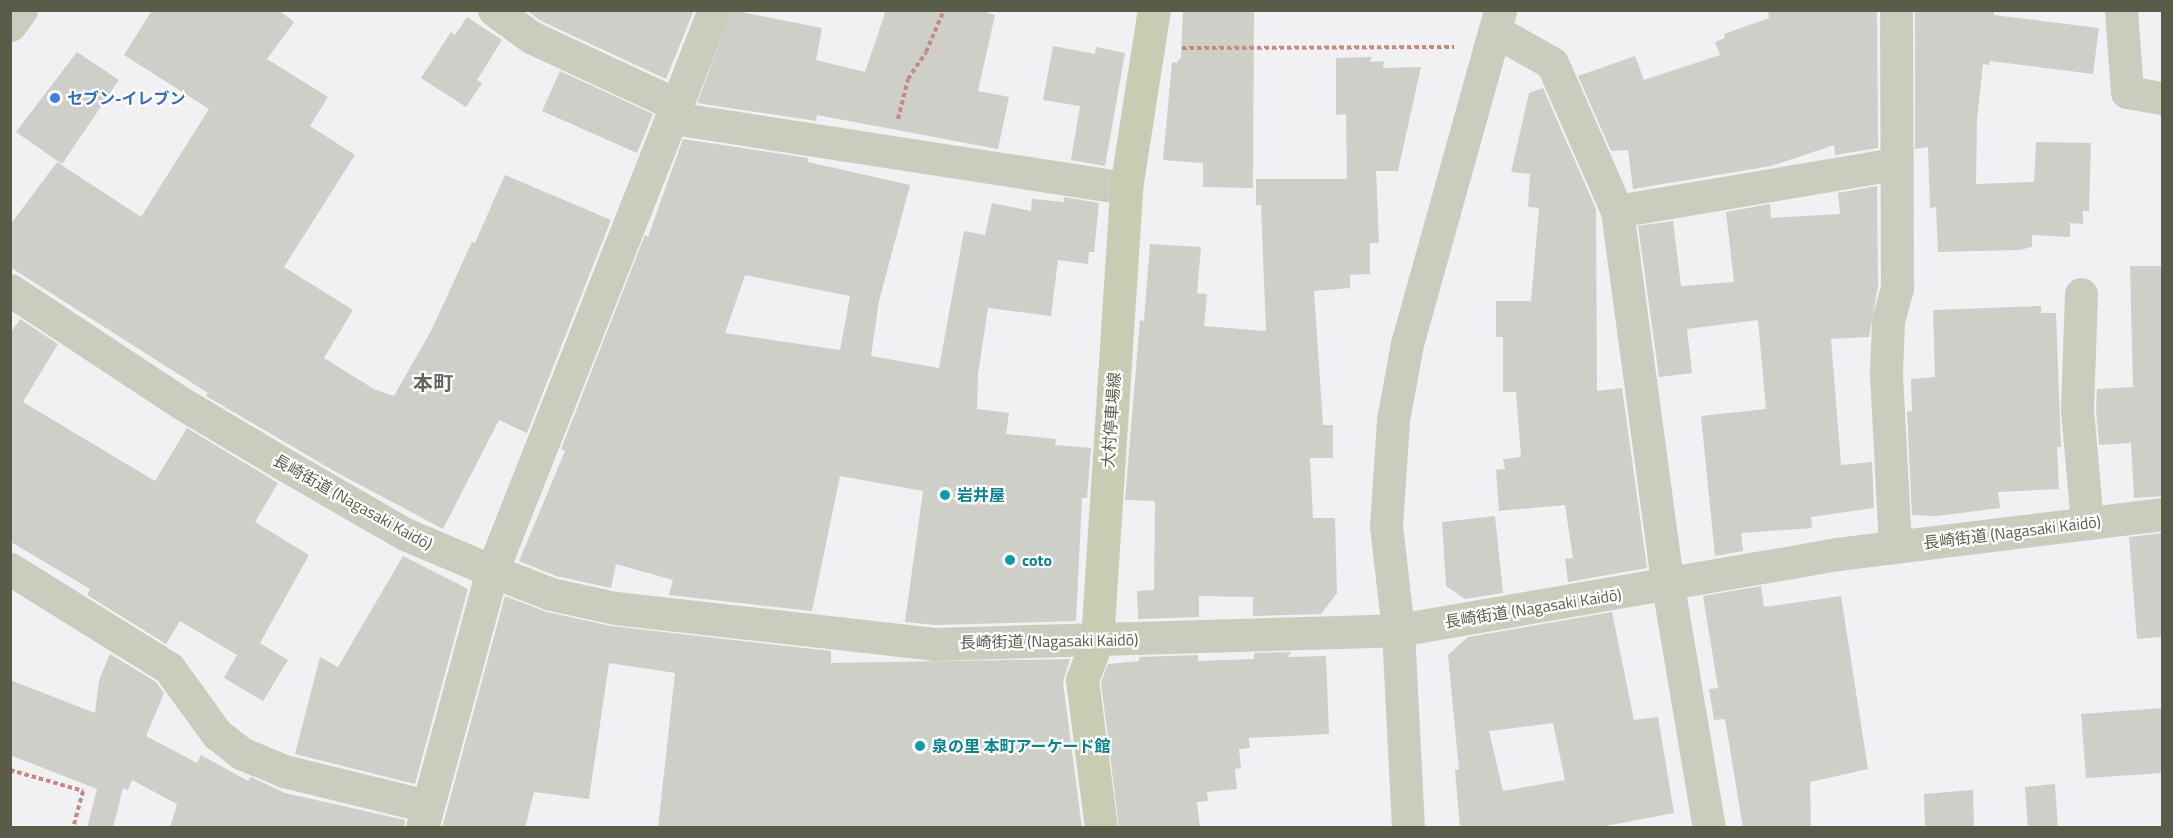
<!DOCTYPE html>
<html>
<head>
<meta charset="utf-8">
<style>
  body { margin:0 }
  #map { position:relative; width:2173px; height:838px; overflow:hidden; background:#f1f1f3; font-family:"Titillium Web","Noto Sans JP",sans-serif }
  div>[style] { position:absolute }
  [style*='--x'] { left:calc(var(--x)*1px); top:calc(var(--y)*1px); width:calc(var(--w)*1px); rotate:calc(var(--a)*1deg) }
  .building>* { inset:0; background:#cdcfc8 }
  .path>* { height:4px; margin-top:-2px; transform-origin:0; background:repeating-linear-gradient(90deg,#c68a7f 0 4.5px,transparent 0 7.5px) }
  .minor>* { height:33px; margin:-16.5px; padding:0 16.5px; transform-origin:16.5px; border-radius:16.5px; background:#caccbe }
  .tertiary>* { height:33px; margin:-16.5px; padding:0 16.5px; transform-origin:16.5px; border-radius:16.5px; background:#caccbe }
  .primary>* { height:33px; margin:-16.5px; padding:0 16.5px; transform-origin:16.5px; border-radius:16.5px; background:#c8ccb3 }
  .dots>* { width:16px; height:16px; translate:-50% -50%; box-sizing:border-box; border:3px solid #fff; border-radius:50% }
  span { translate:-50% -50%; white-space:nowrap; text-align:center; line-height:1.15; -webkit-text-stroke:4.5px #fff; paint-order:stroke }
  .shop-label { font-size:16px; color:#366cbe; font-weight:700 }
  .left { translate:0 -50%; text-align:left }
  .street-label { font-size:16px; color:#5a5c4a }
  .culture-label { font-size:16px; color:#0d838f; font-weight:700 }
  .quarter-label { font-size:20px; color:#63655e; font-weight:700 }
  .frame { position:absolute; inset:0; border:12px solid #5a5c4a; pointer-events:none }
</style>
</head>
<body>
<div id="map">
  <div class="building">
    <i style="clip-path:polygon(152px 10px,278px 10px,294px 22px,267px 59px,328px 97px,310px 126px,355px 155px,284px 267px,353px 310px,324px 358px,374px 389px,394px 396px,431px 331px,472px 242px,475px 243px,505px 175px,611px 220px,527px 433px,499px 420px,443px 529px,336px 472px,206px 396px,208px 393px,10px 267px,10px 225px,57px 162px,141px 217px,209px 109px,124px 55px)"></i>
    <i style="clip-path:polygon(526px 10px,694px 10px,666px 79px,541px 21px)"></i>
    <i style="clip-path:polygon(732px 10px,822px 28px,816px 60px,865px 72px,886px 10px,980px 10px,995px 15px,978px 91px,1009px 97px,998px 149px,817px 115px,816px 121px,697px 103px)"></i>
    <i style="clip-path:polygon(1183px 10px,1254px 10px,1253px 188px,1203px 187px,1203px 163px,1163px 160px,1172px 62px,1177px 63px,1181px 57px)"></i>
    <i style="clip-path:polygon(1768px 10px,1877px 10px,1878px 148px,1835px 155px,1834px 145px,1771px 166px,1633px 189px,1628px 150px,1611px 151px,1578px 76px,1635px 56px,1644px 80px,1720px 55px,1715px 42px,1725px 38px,1724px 34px,1769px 18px)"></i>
    <i style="clip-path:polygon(1915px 10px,1994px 10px,1994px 15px,2099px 28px,2093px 74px,1990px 61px,1989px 65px,1983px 64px,1977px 120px,1976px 184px,2034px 182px,2036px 142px,2091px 143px,2089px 211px,2083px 211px,2083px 224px,2070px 223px,2070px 237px,2032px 235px,2032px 247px,2019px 250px,1938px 252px,1936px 207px,1930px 208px,1928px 147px,1915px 149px)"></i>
    <i style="clip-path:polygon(467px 17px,502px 40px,477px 80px,482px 83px,466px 107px,421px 78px,451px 32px,455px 35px)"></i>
    <i style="clip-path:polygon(1053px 46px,1095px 54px,1096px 47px,1125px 53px,1105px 166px,1071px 160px,1080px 106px,1043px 100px)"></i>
    <i style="clip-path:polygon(77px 52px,119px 80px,62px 164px,16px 132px)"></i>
    <i style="clip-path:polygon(1372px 57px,1370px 62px,1384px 61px,1383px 68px,1421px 67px,1398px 171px,1376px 171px,1379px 243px,1370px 243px,1370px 274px,1350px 275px,1350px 288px,1314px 291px,1323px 425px,1333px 425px,1333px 458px,1310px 458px,1313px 518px,1335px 518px,1337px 593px,1321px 614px,1253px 616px,1253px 597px,1199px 596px,1199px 617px,1138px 619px,1137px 591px,1154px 590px,1155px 501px,1125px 500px,1140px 320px,1144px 321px,1150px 244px,1201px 247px,1197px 293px,1207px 294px,1204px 326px,1266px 331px,1261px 205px,1256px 205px,1256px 179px,1347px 179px,1346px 114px,1336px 115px,1336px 58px)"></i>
    <i style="clip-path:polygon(560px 71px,653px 114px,637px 153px,542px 111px)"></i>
    <i style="clip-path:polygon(1543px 88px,1596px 209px,1597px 391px,1622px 388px,1647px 568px,1568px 582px,1565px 559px,1573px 558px,1565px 505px,1499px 511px,1496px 470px,1505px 469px,1503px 459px,1521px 457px,1516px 392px,1503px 392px,1503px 337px,1496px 337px,1496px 301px,1531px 301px,1539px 208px,1528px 207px,1530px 174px,1511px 172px,1529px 93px)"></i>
    <i style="clip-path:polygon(evenodd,683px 139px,808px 158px,808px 162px,910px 185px,879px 301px,871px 356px,939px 368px,964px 231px,985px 235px,992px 203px,1031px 211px,1032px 199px,1064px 202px,1064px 197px,1099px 203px,1094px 252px,1089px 252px,1088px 264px,1058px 260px,1051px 316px,988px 308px,978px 374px,977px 409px,1009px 413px,1006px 434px,1056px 439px,1055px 445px,1091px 448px,1087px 498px,1082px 498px,1076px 621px,935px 625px,905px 622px,923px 491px,840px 476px,812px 611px,669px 595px,673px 580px,616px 564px,611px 588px,556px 576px,519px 561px,565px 451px,561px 449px,645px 235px,648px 237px,683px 139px,745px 275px,850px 296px,840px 350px,725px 333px,745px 275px)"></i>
    <i style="clip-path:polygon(1877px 186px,1878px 286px,1869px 337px,1831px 339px,1841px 465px,1872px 462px,1874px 508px,1811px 517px,1812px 528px,1741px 533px,1743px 551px,1715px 556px,1701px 416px,1766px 409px,1758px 320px,1687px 329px,1692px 373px,1659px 377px,1638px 226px,1673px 221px,1681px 286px,1734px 282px,1726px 212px,1770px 204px,1771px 218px,1840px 214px,1838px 193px)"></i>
    <i style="clip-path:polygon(2130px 266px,2163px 266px,2163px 496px,2134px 498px,2131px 443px,2099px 445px,2096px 409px,2097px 389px,2133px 387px)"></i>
    <i style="clip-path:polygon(2041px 306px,2041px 313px,2056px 313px,2061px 447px,2057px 447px,2059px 489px,1998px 492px,2000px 508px,1937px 516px,1912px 515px,1907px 412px,1912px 411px,1911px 379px,1935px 377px,1933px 310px)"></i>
    <i style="clip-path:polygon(20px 319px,58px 344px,23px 402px,155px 481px,187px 428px,278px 483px,255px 522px,309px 555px,260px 643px,288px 660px,263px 701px,224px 678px,237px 655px,180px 621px,166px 644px,87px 595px,90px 589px,11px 542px,10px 334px)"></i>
    <i style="clip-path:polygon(1495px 516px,1503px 593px,1465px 599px,1446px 586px,1442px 522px)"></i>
    <i style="clip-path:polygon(2163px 533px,2163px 637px,2137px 639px,2129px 537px)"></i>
    <i style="clip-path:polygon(403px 556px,468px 589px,415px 784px,295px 754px,320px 657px,338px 667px)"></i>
    <i style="clip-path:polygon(1761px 586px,1764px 607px,1841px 596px,1868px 769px,1810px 782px,1811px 828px,1743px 828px,1725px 719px,1714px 720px,1709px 689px,1718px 688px,1703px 596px)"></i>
    <i style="clip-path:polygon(505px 596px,547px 612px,611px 626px,831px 651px,831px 663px,1070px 659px,1063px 682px,1082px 828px,658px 828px,675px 673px,609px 663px,589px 799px,534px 792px,525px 828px,442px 828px)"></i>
    <i style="clip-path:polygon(evenodd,1612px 612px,1634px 720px,1658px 717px,1674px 813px,1595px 828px,1460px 828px,1455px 770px,1459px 770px,1448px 655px,1468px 637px,1612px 612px,1553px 723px,1565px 780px,1503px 791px,1489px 731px,1553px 723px)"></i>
    <i style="clip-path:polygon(1291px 652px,1287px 657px,1326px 656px,1329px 734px,1249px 738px,1250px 748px,1239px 749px,1241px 768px,1235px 769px,1237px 789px,1207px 792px,1208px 801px,1197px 802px,1200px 828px,1119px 828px,1101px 682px,1108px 664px,1139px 661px,1139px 657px,1198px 655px,1198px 661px,1254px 659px,1254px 653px)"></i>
    <i style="clip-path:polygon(110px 654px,156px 682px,164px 693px,146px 736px,197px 763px,201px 755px,248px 781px,251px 777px,285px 793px,405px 820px,404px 828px,170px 828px,177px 804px,132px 780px,128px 790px,123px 788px,113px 828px,87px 828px,97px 789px,10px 755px,10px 680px,95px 713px,99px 680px)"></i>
    <i style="clip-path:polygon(2163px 708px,2163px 773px,2086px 778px,2081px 714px)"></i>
    <i style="clip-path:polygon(2055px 784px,2058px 828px,2028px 828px,2025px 787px)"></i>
    <i style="clip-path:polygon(1973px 790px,1974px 828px,1925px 828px,1924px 794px)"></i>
  </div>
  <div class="path">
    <i style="--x:1182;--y:48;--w:272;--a:-0.2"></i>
    <i style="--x:898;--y:119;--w:41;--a:-76"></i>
    <i style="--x:908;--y:79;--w:32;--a:-56"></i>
    <i style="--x:926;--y:52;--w:46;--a:-66.8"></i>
    <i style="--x:10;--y:770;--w:76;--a:16"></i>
    <i style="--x:83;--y:791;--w:38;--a:105"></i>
  </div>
  <div class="minor">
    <i style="--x:494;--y:10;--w:46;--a:36.1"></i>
    <i style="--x:531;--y:37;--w:161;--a:25"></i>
    <i style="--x:2121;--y:10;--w:82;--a:85.8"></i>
    <i style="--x:2127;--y:92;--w:36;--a:10"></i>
    <i style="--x:1495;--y:31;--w:65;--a:29.3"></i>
    <i style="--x:1552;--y:63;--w:162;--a:66.3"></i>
    <i style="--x:1617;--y:211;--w:378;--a:82.3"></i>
    <i style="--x:1668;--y:586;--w:245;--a:80.4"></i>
    <i style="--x:673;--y:118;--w:458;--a:8.8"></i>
    <i style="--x:1617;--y:211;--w:283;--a:-9.6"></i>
    <i style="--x:10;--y:290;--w:207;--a:33.4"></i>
    <i style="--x:183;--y:404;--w:121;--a:30.8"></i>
    <i style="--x:287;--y:466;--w:136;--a:30"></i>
    <i style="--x:405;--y:534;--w:95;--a:23"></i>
    <i style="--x:492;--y:571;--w:63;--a:21.3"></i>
    <i style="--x:551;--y:594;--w:66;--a:12.3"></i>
    <i style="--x:615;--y:608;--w:321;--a:6.4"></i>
    <i style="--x:934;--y:644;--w:464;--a:-1.7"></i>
    <i style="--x:1398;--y:630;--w:446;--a:-9.8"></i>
    <i style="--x:1837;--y:554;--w:327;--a:-7"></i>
    <i style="--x:2081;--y:294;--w:116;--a:92"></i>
    <i style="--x:2077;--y:410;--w:112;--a:84.9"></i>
    <i style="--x:1895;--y:546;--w:173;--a:-93"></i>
    <i style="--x:1886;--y:373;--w:52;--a:-87.8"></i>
    <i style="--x:1888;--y:321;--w:34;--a:-75"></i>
    <i style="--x:1897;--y:288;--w:278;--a:-90.2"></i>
    <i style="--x:10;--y:569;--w:187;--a:31.9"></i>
    <i style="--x:169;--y:668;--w:82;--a:54"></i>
    <i style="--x:217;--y:734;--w:31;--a:38"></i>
    <i style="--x:241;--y:753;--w:47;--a:22.7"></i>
    <i style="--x:284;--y:771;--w:147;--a:13.8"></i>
    <i style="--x:422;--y:828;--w:266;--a:-74.8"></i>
    <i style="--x:492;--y:571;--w:603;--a:-68.41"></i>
  </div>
  <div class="tertiary">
    <i style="--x:10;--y:25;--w:19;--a:-54"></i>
    <i style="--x:1408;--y:828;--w:198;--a:-92.9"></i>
    <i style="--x:1398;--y:630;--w:105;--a:-96.6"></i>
    <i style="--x:1386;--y:526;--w:106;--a:-86.2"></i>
    <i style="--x:1393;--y:420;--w:77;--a:-79.6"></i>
    <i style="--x:1407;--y:344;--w:347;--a:-74.4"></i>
  </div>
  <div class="primary">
    <i style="--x:1101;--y:828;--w:149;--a:-97.3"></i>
    <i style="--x:1082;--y:680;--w:42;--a:-69"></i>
    <i style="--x:1097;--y:641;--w:454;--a:-86.3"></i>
    <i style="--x:1126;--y:188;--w:180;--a:-81.1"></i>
  </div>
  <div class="dots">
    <i style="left:55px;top:98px;background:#3f7fe0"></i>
    <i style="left:945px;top:495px;background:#0f9aa8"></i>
    <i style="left:1010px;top:560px;background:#0f9aa8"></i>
    <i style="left:920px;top:746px;background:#0f9aa8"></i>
  </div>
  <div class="shop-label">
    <span class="left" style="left:67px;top:98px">セブン-イレブン</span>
  </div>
  <div class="street-label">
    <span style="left:1111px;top:420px;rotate:-86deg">大村停車場線</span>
    <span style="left:353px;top:502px;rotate:29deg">長崎街道 (Nagasaki Kaidō)</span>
    <span style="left:2012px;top:532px;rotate:-7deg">長崎街道 (Nagasaki Kaidō)</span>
    <span style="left:1533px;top:608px;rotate:-9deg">長崎街道 (Nagasaki Kaidō)</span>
    <span style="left:1049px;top:641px;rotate:-1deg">長崎街道 (Nagasaki Kaidō)</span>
  </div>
  <div class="culture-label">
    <span class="left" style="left:957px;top:495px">岩井屋</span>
    <span class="left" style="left:1022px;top:560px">coto</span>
    <span class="left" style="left:932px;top:746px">泉の里 本町アーケード館</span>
  </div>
  <div class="quarter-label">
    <span style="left:433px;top:382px">本町</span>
  </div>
  <div class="frame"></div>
</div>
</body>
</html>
